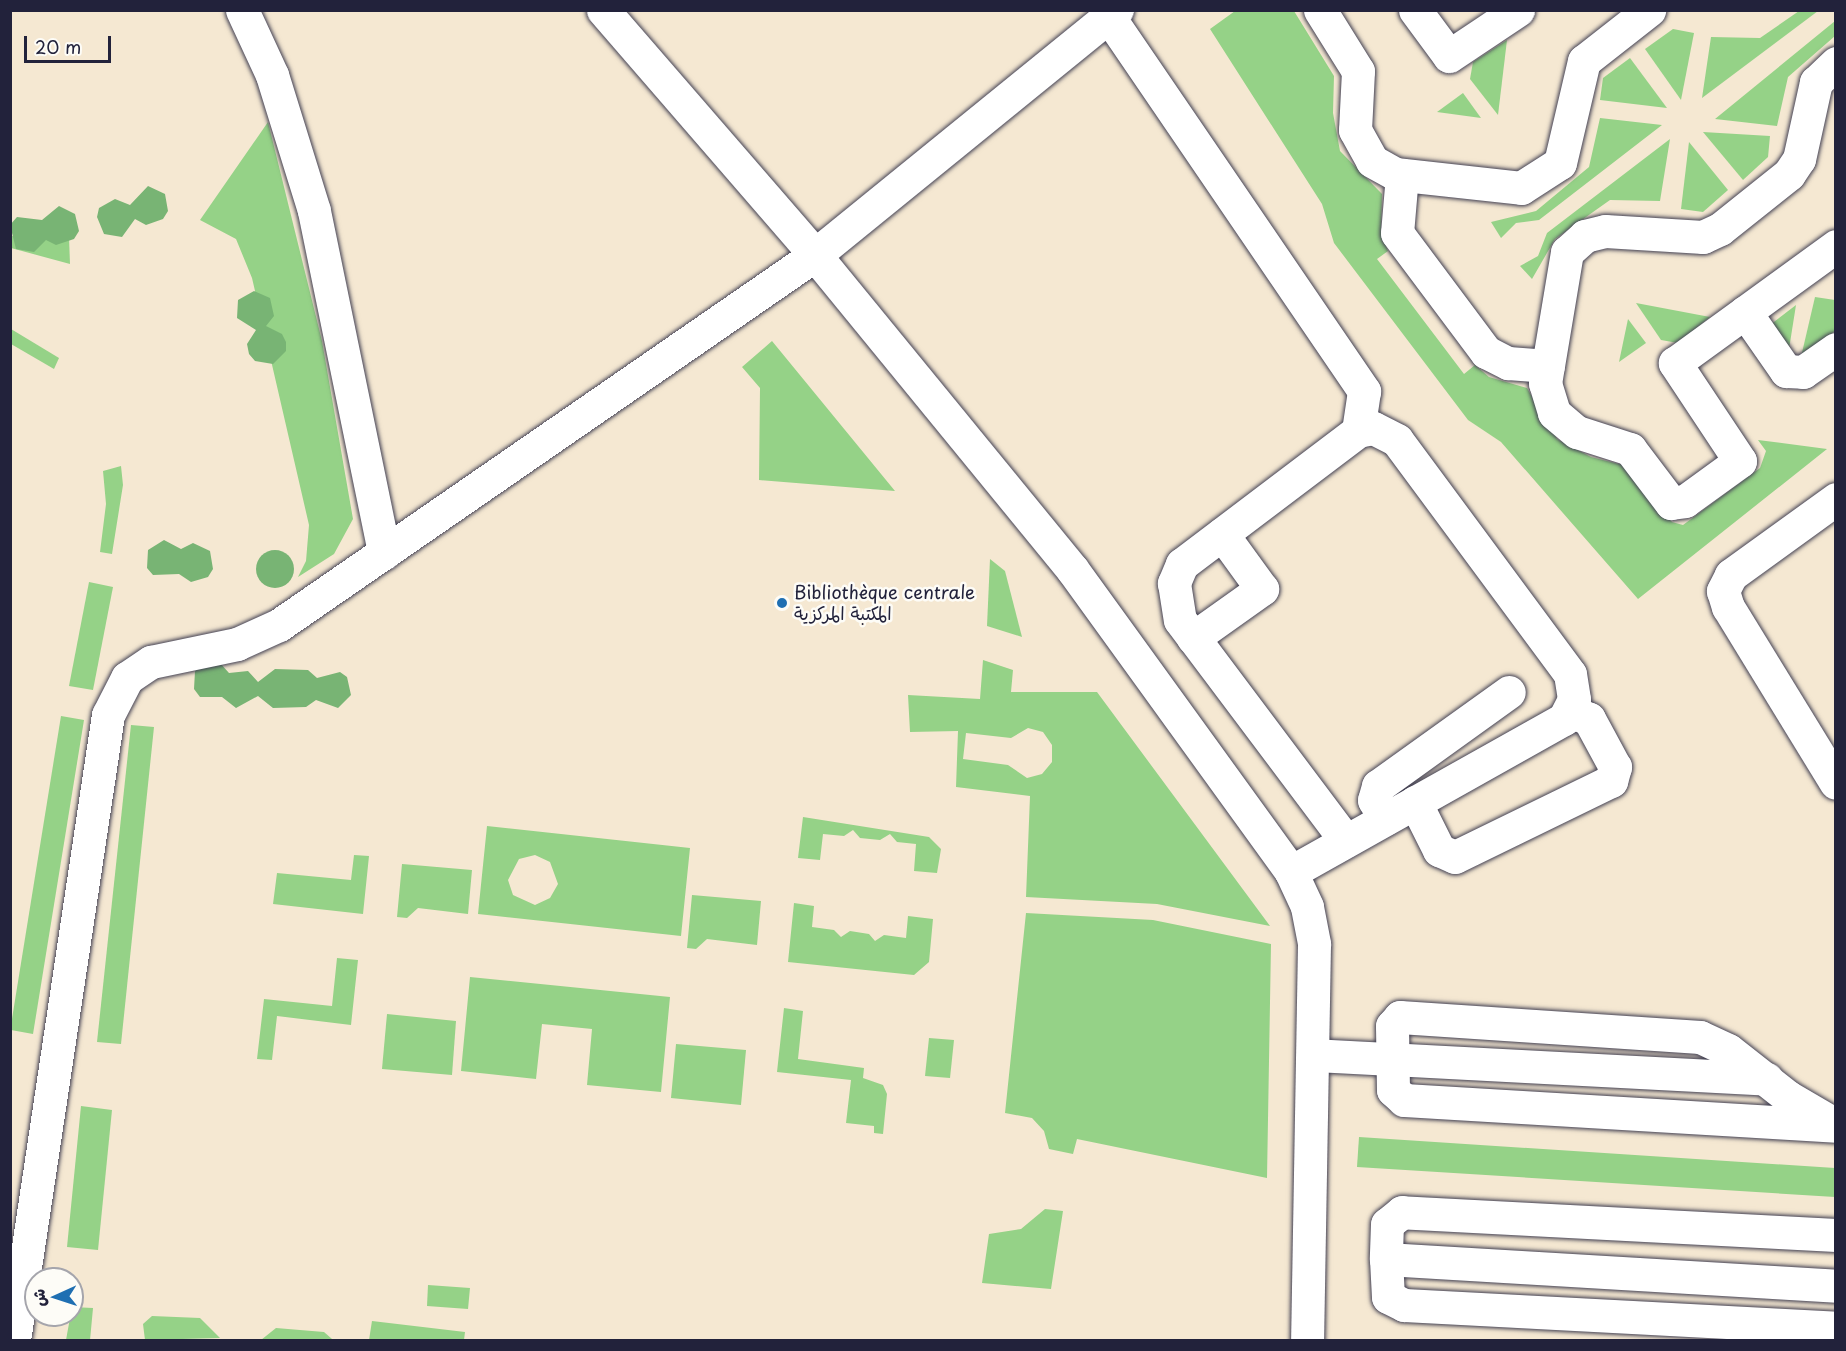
<!DOCTYPE html>
<html>
<head>
<meta charset="utf-8">
<style>
  body { margin:0 }
  #map { position:relative; width:1846px; height:1351px; overflow:hidden; background:#f5e8d2; font-family:"Playpen Sans","Playpen Sans Arabic",sans-serif }
  div>[style] { position:absolute }
  [style*='--x'] { left:calc(var(--x)*1px); top:calc(var(--y)*1px); width:calc(var(--w)*1px); rotate:calc(var(--a)*1deg) }
  .green>* { inset:0; background:#95d287 }
  .forest>* { inset:0; background:#78b474 }
  .round { border-radius:50% }
  .roads { filter:drop-shadow(0 0 2px #424052) drop-shadow(0 0 2px #424052) }
  .minor>* { height:33px; margin:-16.5px; padding:0 16.5px; transform-origin:16.5px; border-radius:16.5px; background:#fff }
  .dots>* { width:16px; height:16px; translate:-50% -50%; box-sizing:border-box; border:3px solid #fdfcf7; border-radius:50% }
  span { translate:-50% -50%; white-space:nowrap; text-align:center; line-height:1.15; -webkit-text-stroke:5px #fdfcf7; paint-order:stroke }
  .poi-label { font-size:18px; color:#22223b }
  .left { translate:0 -50%; text-align:left }
  .frame { position:absolute; inset:0; border:12px solid #22223b; pointer-events:none }
  .north { position:absolute; left:24px; top:1267px; width:60px; height:60px; box-sizing:border-box; background:#fdfcf7; border:2px solid #a5a5ac; border-radius:50%; rotate:267deg; font-size:16px; font-weight:700; line-height:24px; text-align:center; color:#22223b }
  .north::after { content:''; display:block; margin:auto; width:21px; height:27px; background:#1f6fb2; clip-path:polygon(50% 0,100% 100%,50% 72%,0 100%) }
  .scale { position:absolute; left:24px; top:36px; width:87px; height:27px; box-sizing:border-box; border:3px solid #22223b; border-top:0; padding-left:8px; font-size:18px; line-height:21px; white-space:nowrap; color:#22223b; -webkit-text-stroke:4px #fdfcf7; paint-order:stroke }
</style>
</head>
<body>
<div id="map">
  <div class="green">
    <i style="clip-path:polygon(1235px 11px,1294px 11px,1334px 76px,1333px 113px,1340px 151px,1382px 194px,1381px 233px,1388px 251px,1377px 259px,1464px 374px,1475px 365px,1489px 377px,1527px 388px,1557px 439px,1591px 457px,1627px 466px,1672px 522px,1683px 525px,1760px 468px,1766px 451px,1758px 440px,1827px 449px,1638px 599px,1501px 442px,1468px 420px,1334px 243px,1322px 204px,1210px 29px)"></i>
    <i style="clip-path:polygon(1799px 11px,1818px 11px,1702px 98px,1711px 37px,1760px 38px)"></i>
    <i style="clip-path:polygon(1835px 21px,1835px 36px,1788px 77px,1777px 126px,1715px 119px)"></i>
    <i style="clip-path:polygon(1673px 29px,1694px 33px,1681px 100px,1645px 49px)"></i>
    <i style="clip-path:polygon(1507px 40px,1498px 115px,1470px 79px,1473px 62px)"></i>
    <i style="clip-path:polygon(1630px 58px,1667px 108px,1600px 100px,1603px 78px)"></i>
    <i style="clip-path:polygon(1463px 93px,1481px 118px,1437px 112px)"></i>
    <i style="clip-path:polygon(1600px 118px,1662px 125px,1539px 220px,1516px 223px,1501px 238px,1491px 222px,1536px 211px,1589px 167px)"></i>
    <i style="clip-path:polygon(268px 122px,322px 341px,353px 519px,334px 554px,298px 577px,306px 561px,309px 525px,252px 278px,236px 239px,200px 220px)"></i>
    <i style="clip-path:polygon(1703px 132px,1770px 136px,1768px 157px,1743px 180px)"></i>
    <i style="clip-path:polygon(1670px 139px,1660px 201px,1610px 200px,1555px 239px,1532px 279px,1520px 266px,1538px 256px,1547px 233px)"></i>
    <i style="clip-path:polygon(1689px 142px,1728px 190px,1703px 212px,1681px 209px)"></i>
    <i style="clip-path:polygon(10px 236px,69px 237px,70px 264px,11px 248px)"></i>
    <i style="clip-path:polygon(1815px 297px,1835px 300px,1835px 331px,1801px 357px)"></i>
    <i style="clip-path:polygon(1636px 303px,1710px 317px,1678px 343px,1661px 340px)"></i>
    <i style="clip-path:polygon(1796px 305px,1789px 349px,1770px 325px)"></i>
    <i style="clip-path:polygon(1628px 319px,1646px 343px,1619px 362px)"></i>
    <i style="clip-path:polygon(11px 329px,59px 358px,54px 369px,11px 344px)"></i>
    <i style="clip-path:polygon(772px 341px,895px 491px,759px 480px,760px 388px,742px 367px)"></i>
    <i style="clip-path:polygon(121px 466px,123px 485px,112px 554px,100px 552px,106px 504px,103px 471px)"></i>
    <i style="clip-path:polygon(990px 559px,1005px 571px,1022px 637px,987px 626px)"></i>
    <i style="clip-path:polygon(89px 582px,113px 587px,93px 690px,69px 686px)"></i>
    <i style="clip-path:polygon(evenodd,983px 660px,1013px 670px,1011px 692px,1097px 692px,1270px 926px,1157px 904px,1026px 897px,1030px 796px,956px 787px,958px 731px,910px 732px,908px 695px,980px 699px,983px 660px,1028px 728px,1043px 732px,1052px 745px,1052px 762px,1042px 774px,1027px 778px,1008px 765px,963px 759px,966px 733px,1011px 738px,1028px 728px)"></i>
    <i style="clip-path:polygon(61px 716px,84px 720px,33px 1034px,11px 1030px,11px 1025px)"></i>
    <i style="clip-path:polygon(131px 725px,154px 727px,121px 1044px,97px 1042px)"></i>
    <i style="clip-path:polygon(803px 817px,929px 837px,941px 849px,937px 873px,914px 871px,916px 844px,897px 842px,890px 834px,880px 840px,860px 838px,853px 830px,844px 836px,823px 834px,820px 860px,798px 858px)"></i>
    <i style="clip-path:polygon(evenodd,487px 826px,690px 848px,681px 936px,478px 914px,487px 826px,535px 855px,550px 862px,558px 884px,550px 898px,535px 905px,513px 895px,508px 880px,519px 859px,535px 855px)"></i>
    <i style="clip-path:polygon(354px 855px,369px 856px,363px 914px,273px 904px,277px 873px,351px 880px)"></i>
    <i style="clip-path:polygon(402px 864px,472px 870px,468px 914px,418px 908px,407px 918px,397px 917px)"></i>
    <i style="clip-path:polygon(692px 895px,761px 901px,757px 945px,707px 939px,696px 949px,687px 948px)"></i>
    <i style="clip-path:polygon(794px 903px,814px 906px,812px 927px,834px 930px,841px 937px,850px 931px,869px 934px,875px 941px,884px 935px,906px 938px,908px 916px,933px 919px,929px 962px,914px 975px,788px 962px)"></i>
    <i style="clip-path:polygon(1026px 913px,1153px 920px,1271px 944px,1267px 1178px,1077px 1139px,1073px 1154px,1049px 1149px,1044px 1131px,1032px 1118px,1005px 1113px)"></i>
    <i style="clip-path:polygon(337px 958px,358px 960px,351px 1025px,277px 1016px,272px 1060px,257px 1059px,264px 999px,332px 1006px)"></i>
    <i style="clip-path:polygon(470px 977px,670px 997px,661px 1092px,587px 1085px,592px 1029px,542px 1024px,536px 1079px,461px 1071px)"></i>
    <i style="clip-path:polygon(784px 1008px,803px 1011px,798px 1059px,864px 1068px,863px 1078px,883px 1085px,887px 1094px,883px 1134px,874px 1133px,874px 1126px,846px 1123px,851px 1080px,777px 1072px)"></i>
    <i style="clip-path:polygon(387px 1014px,456px 1021px,452px 1075px,382px 1069px)"></i>
    <i style="clip-path:polygon(929px 1038px,954px 1040px,950px 1078px,925px 1076px)"></i>
    <i style="clip-path:polygon(676px 1044px,746px 1050px,741px 1105px,671px 1098px)"></i>
    <i style="clip-path:polygon(81px 1106px,112px 1110px,98px 1250px,67px 1247px)"></i>
    <i style="clip-path:polygon(1359px 1137px,1835px 1168px,1835px 1197px,1357px 1167px)"></i>
    <i style="clip-path:polygon(1045px 1209px,1063px 1211px,1051px 1289px,982px 1283px,989px 1234px,1021px 1229px)"></i>
    <i style="clip-path:polygon(428px 1285px,470px 1288px,468px 1309px,427px 1306px)"></i>
    <i style="clip-path:polygon(72px 1307px,93px 1308px,90px 1340px,66px 1340px)"></i>
    <i style="clip-path:polygon(152px 1316px,200px 1318px,220px 1338px,145px 1340px,143px 1324px)"></i>
    <i style="clip-path:polygon(372px 1321px,465px 1332px,464px 1340px,369px 1340px)"></i>
    <i style="clip-path:polygon(276px 1328px,324px 1332px,332px 1339px,261px 1340px)"></i>
  </div>
  <div class="forest">
    <i style="clip-path:polygon(148px 186px,165px 194px,168px 211px,163px 219px,146px 225px,135px 219px,122px 237px,104px 234px,97px 217px,99px 208px,115px 199px,130px 205px)"></i>
    <i style="clip-path:polygon(59px 206px,75px 214px,79px 231px,74px 239px,56px 245px,46px 240px,34px 252px,16px 249px,10px 225px,17px 217px,42px 220px)"></i>
    <i style="clip-path:polygon(254px 291px,270px 298px,274px 316px,266px 326px,282px 334px,286px 342px,286px 351px,273px 364px,255px 361px,249px 354px,247px 344px,256px 330px,237px 318px,238px 300px)"></i>
    <i style="clip-path:polygon(164px 540px,181px 549px,193px 543px,210px 551px,213px 569px,208px 577px,191px 582px,179px 574px,153px 575px,147px 568px,148px 550px)"></i>
    <i class="round" style="left:256px;top:550px;width:38px;height:38px"></i>
    <i style="clip-path:polygon(220px 663px,229px 673px,248px 671px,258px 682px,275px 669px,308px 670px,317px 678px,340px 672px,347px 677px,351px 695px,338px 708px,316px 700px,306px 707px,273px 708px,258px 696px,236px 708px,222px 697px,200px 697px,194px 689px,195px 671px,202px 664px)"></i>
  </div>
  <div class="roads">
    <div class="minor">
      <i style="--x:242;--y:10;--w:72;--a:65.2"></i>
      <i style="--x:272;--y:75;--w:142;--a:72.8"></i>
      <i style="--x:314;--y:211;--w:349;--a:78.4"></i>
      <i style="--x:603;--y:10;--w:324;--a:49.1"></i>
      <i style="--x:815;--y:255;--w:406;--a:50.7"></i>
      <i style="--x:1072;--y:569;--w:374;--a:54.1"></i>
      <i style="--x:1291;--y:872;--w:38;--a:65"></i>
      <i style="--x:1307;--y:907;--w:38;--a:79"></i>
      <i style="--x:1314;--y:944;--w:396;--a:91"></i>
      <i style="--x:1320;--y:10;--w:72;--a:58.1"></i>
      <i style="--x:1358;--y:71;--w:59;--a:92.9"></i>
      <i style="--x:1355;--y:130;--w:35;--a:61"></i>
      <i style="--x:1372;--y:161;--w:26;--a:29"></i>
      <i style="--x:1395;--y:174;--w:127;--a:6.3"></i>
      <i style="--x:1521;--y:188;--w:46;--a:-32.7"></i>
      <i style="--x:1560;--y:163;--w:105;--a:-76.8"></i>
      <i style="--x:1584;--y:61;--w:83;--a:-38.1"></i>
      <i style="--x:1415;--y:10;--w:57;--a:53.5"></i>
      <i style="--x:1449;--y:56;--w:83;--a:-33.7"></i>
      <i style="--x:1109;--y:17;--w:453;--a:55.7"></i>
      <i style="--x:1364;--y:391;--w:40;--a:98.5"></i>
      <i style="--x:1836;--y:63;--w:28;--a:136"></i>
      <i style="--x:1816;--y:82;--w:79;--a:102.4"></i>
      <i style="--x:1799;--y:159;--w:18;--a:124"></i>
      <i style="--x:1789;--y:174;--w:88;--a:141.4"></i>
      <i style="--x:1720;--y:229;--w:19;--a:155"></i>
      <i style="--x:1703;--y:237;--w:98;--a:-176.5"></i>
      <i style="--x:1605;--y:231;--w:21;--a:166"></i>
      <i style="--x:1585;--y:236;--w:24;--a:138"></i>
      <i style="--x:1567;--y:252;--w:133;--a:99.5"></i>
      <i style="--x:1545;--y:383;--w:31;--a:73"></i>
      <i style="--x:1554;--y:413;--w:30;--a:40"></i>
      <i style="--x:1577;--y:432;--w:56;--a:17.8"></i>
      <i style="--x:1630;--y:449;--w:68;--a:52.8"></i>
      <i style="--x:1671;--y:503;--w:14;--a:-8"></i>
      <i style="--x:1685;--y:501;--w:68;--a:-36"></i>
      <i style="--x:1740;--y:461;--w:118;--a:-123.6"></i>
      <i style="--x:1675;--y:363;--w:199;--a:-36"></i>
      <i style="--x:1402;--y:175;--w:58;--a:94.9"></i>
      <i style="--x:1397;--y:233;--w:149;--a:53.2"></i>
      <i style="--x:1486;--y:352;--w:25;--a:27"></i>
      <i style="--x:1508;--y:363;--w:40;--a:4.3"></i>
      <i style="--x:1745;--y:312;--w:72;--a:55.2"></i>
      <i style="--x:1786;--y:371;--w:17;--a:3"></i>
      <i style="--x:1803;--y:372;--w:40;--a:-34.9"></i>
      <i style="--x:1836;--y:499;--w:130;--a:144.1"></i>
      <i style="--x:1731;--y:575;--w:18;--a:117"></i>
      <i style="--x:1723;--y:591;--w:17;--a:73"></i>
      <i style="--x:1728;--y:607;--w:206;--a:58.5"></i>
      <i style="--x:1193;--y:638;--w:85;--a:-35.4"></i>
      <i style="--x:1262;--y:589;--w:68;--a:-126"></i>
      <i style="--x:1415;--y:802;--w:54;--a:63.4"></i>
      <i style="--x:1439;--y:850;--w:17;--a:24"></i>
      <i style="--x:1455;--y:857;--w:174;--a:-26"></i>
      <i style="--x:1611;--y:781;--w:15;--a:-74"></i>
      <i style="--x:1615;--y:767;--w:55;--a:-118.4"></i>
      <i style="--x:1589;--y:719;--w:21;--a:-157"></i>
      <i style="--x:1385;--y:819;--w:22;--a:-120"></i>
      <i style="--x:1374;--y:800;--w:15;--a:-74"></i>
      <i style="--x:1378;--y:786;--w:161;--a:-35.7"></i>
      <i style="--x:1291;--y:872;--w:313;--a:-29.3"></i>
      <i style="--x:1564;--y:719;--w:22;--a:-63"></i>
      <i style="--x:1574;--y:699;--w:25;--a:-99"></i>
      <i style="--x:1570;--y:674;--w:291;--a:-126.5"></i>
      <i style="--x:1397;--y:440;--w:27;--a:-153"></i>
      <i style="--x:1373;--y:428;--w:15;--a:169"></i>
      <i style="--x:1358;--y:431;--w:221;--a:142.9"></i>
      <i style="--x:1182;--y:564;--w:21;--a:113"></i>
      <i style="--x:1174;--y:583;--w:37;--a:81"></i>
      <i style="--x:1180;--y:620;--w:276;--a:53.1"></i>
      <i style="--x:1313;--y:1055;--w:454;--a:3"></i>
      <i style="--x:1836;--y:1125;--w:56;--a:-149.7"></i>
      <i style="--x:1788;--y:1097;--w:76;--a:-141.9"></i>
      <i style="--x:1728;--y:1050;--w:31;--a:-155"></i>
      <i style="--x:1700;--y:1037;--w:301;--a:-176.2"></i>
      <i style="--x:1400;--y:1017;--w:12;--a:132"></i>
      <i style="--x:1392;--y:1026;--w:64;--a:89.1"></i>
      <i style="--x:1393;--y:1090;--w:15;--a:42"></i>
      <i style="--x:1404;--y:1100;--w:433;--a:3.4"></i>
      <i style="--x:1836;--y:1235;--w:435;--a:-177"></i>
      <i style="--x:1402;--y:1212;--w:19;--a:141"></i>
      <i style="--x:1387;--y:1224;--w:35;--a:92"></i>
      <i style="--x:1386;--y:1259;--w:38;--a:87"></i>
      <i style="--x:1388;--y:1297;--w:18;--a:27"></i>
      <i style="--x:1404;--y:1305;--w:433;--a:3"></i>
      <i style="--x:1386;--y:1259;--w:451;--a:3.4"></i>
      <i style="--x:14;--y:1340;--w:632;--a:-81.45"></i>
      <i style="--x:108;--y:715;--w:42;--a:-62.8"></i>
      <i style="--x:127;--y:678;--w:29;--a:-34"></i>
      <i style="--x:151;--y:662;--w:88;--a:-11.8"></i>
      <i style="--x:237;--y:644;--w:46;--a:-24.3"></i>
      <i style="--x:279;--y:625;--w:651;--a:-34.62"></i>
      <i style="--x:815;--y:255;--w:389;--a:-39.1"></i>
    </div>
  </div>
  <div class="dots">
    <i style="left:782px;top:603px;background:#1f6fb2"></i>
  </div>
  <div class="poi-label">
    <span class="left" style="left:794px;top:603px">Bibliothèque centrale<br>المكتبة المركزية</span>
  </div>
  <div class="frame"></div>
  <div class="north">ش</div>
  <div class="scale">20 m</div>
</div>
</body>
</html>
